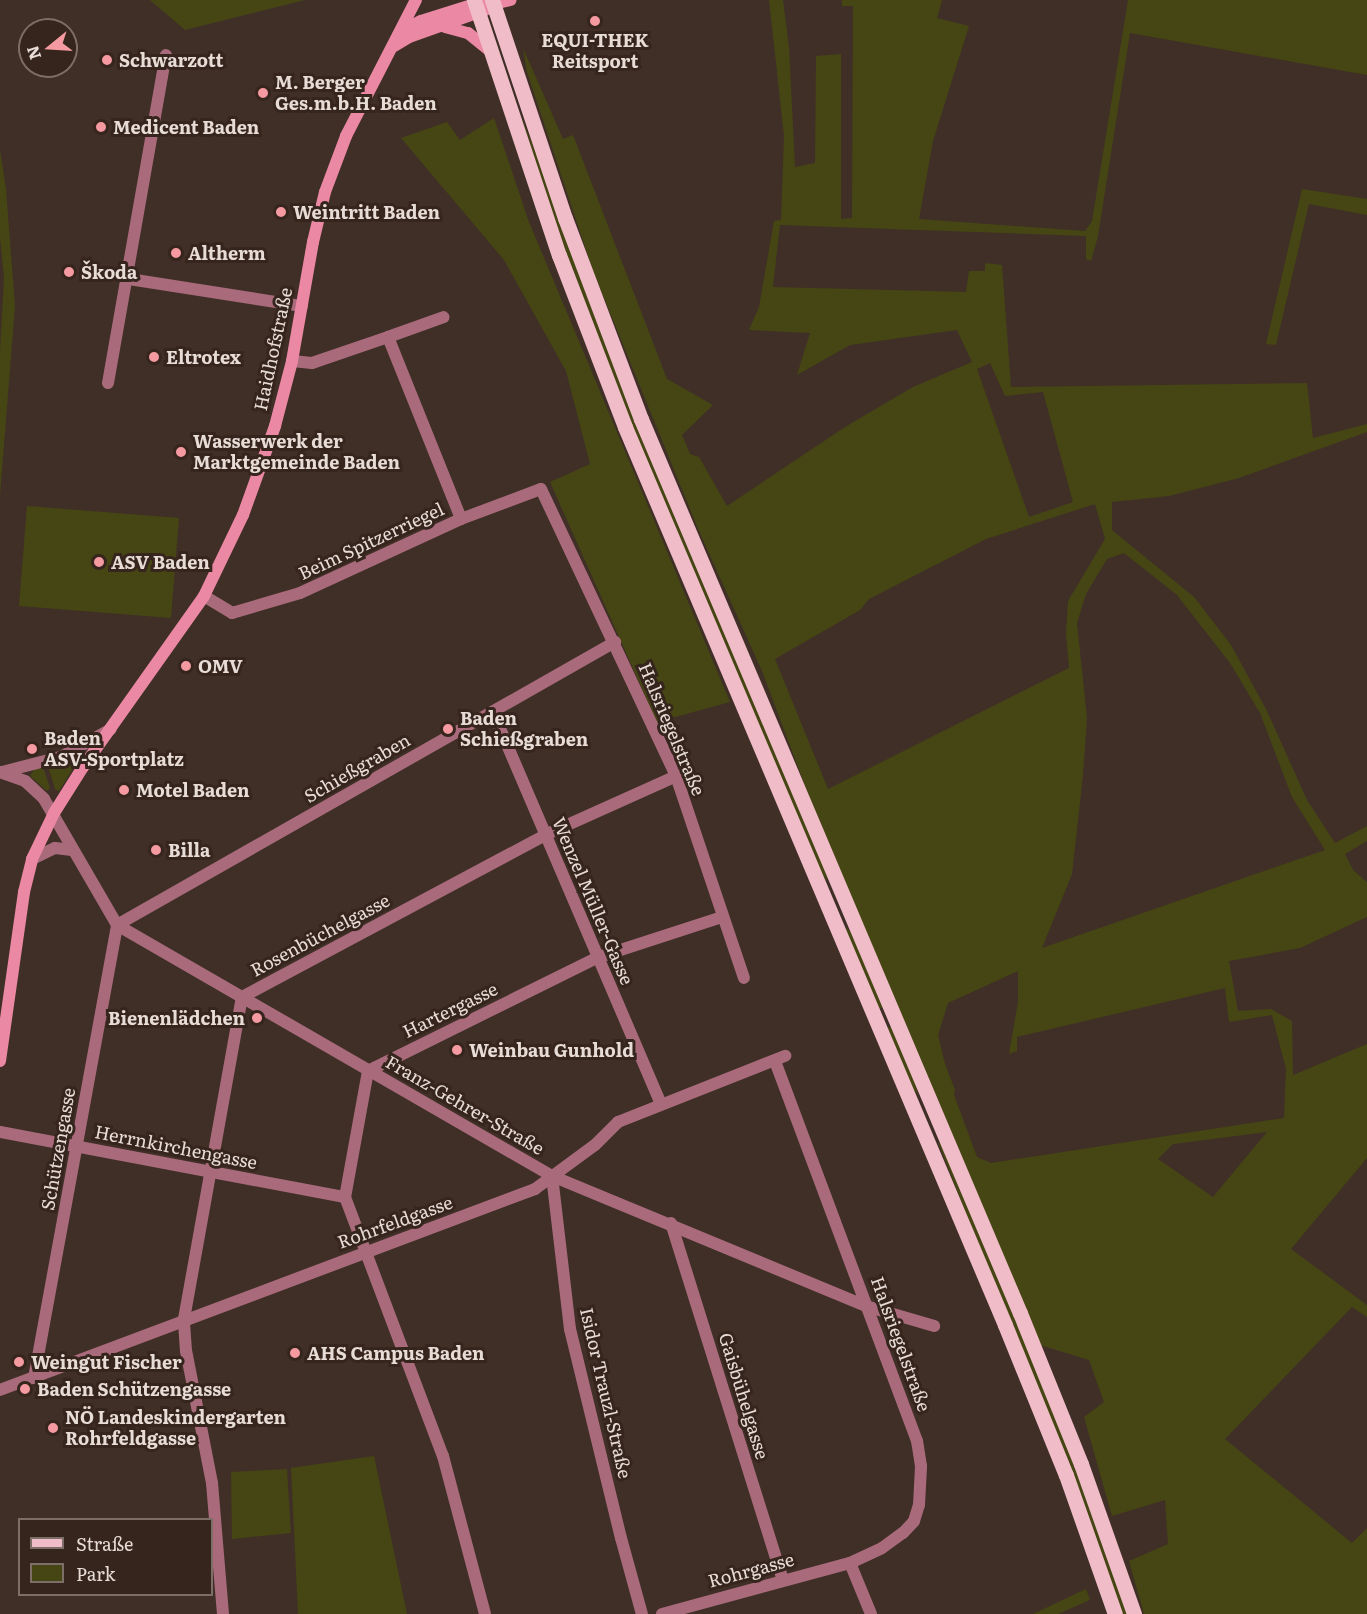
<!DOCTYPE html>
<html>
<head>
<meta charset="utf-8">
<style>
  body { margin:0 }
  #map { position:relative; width:1367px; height:1614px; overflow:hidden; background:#402f27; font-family:Literata,serif }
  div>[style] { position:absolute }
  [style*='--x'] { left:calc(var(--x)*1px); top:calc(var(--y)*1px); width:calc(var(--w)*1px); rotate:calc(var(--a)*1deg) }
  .green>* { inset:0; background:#454613 }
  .street>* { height:12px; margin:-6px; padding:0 6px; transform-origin:6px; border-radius:6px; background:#a96b7b }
  .secondary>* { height:12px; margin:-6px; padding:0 6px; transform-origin:6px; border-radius:6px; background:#eb88a3 }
  .primary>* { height:15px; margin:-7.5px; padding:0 7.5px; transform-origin:7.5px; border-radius:7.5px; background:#f0bcc8 }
  .dots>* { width:16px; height:16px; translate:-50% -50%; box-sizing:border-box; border:3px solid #36251d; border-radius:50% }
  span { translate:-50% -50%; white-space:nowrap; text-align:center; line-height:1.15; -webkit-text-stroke:6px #36251d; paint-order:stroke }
  .poi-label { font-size:18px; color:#e8dcd7; font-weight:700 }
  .left { translate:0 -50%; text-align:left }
  .right { translate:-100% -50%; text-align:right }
  .street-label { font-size:18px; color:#e8dcd7 }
  .legend { position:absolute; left:18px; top:1518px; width:195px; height:78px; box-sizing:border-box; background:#36251d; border:2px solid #7d6e67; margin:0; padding:8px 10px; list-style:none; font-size:18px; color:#e8dcd7 }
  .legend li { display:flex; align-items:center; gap:12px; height:30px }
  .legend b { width:30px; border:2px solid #7d6e67 }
  .north { position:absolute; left:18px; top:18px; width:60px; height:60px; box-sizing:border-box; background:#36251d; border:2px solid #7d6e67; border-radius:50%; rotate:252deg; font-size:16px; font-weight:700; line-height:24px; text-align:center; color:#e8dcd7 }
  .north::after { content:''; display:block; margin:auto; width:21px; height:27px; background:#f49aa0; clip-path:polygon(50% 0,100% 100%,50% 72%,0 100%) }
</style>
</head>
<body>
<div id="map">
  <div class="green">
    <i style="clip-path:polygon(150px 0,305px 0,185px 30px)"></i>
    <i style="clip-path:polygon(evenodd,769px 0,783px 0,789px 47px,795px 167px,815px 163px,816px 56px,841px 54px,841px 219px,852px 218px,853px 6px,842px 6px,842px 0,942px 0,937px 18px,969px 26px,933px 141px,919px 219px,1085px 231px,1092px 221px,1128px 0,1367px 0,1367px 75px,1130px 33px,1098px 236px,1091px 261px,1086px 259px,1086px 236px,780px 225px,773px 287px,966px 292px,969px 271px,985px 271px,985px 263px,1002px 265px,1011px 387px,1307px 383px,1313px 438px,1367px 424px,1367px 432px,1239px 478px,1169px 496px,1112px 502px,1112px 530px,1194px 597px,1231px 645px,1267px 711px,1307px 800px,1335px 843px,1367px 826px,1367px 841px,1345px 854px,1353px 870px,1367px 882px,1367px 917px,1300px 948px,1229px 961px,1238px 1011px,1271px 1009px,1292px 1021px,1293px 1075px,1367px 1044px,1367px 1158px,1291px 1249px,1367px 1305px,1367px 1317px,1352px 1307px,1225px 1439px,1352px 1543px,1367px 1528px,1367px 1614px,1144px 1614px,1129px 1561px,1168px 1544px,1165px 1500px,1112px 1516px,1084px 1417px,1104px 1402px,1089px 1360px,1040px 1345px,813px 807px,762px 671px,699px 531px,593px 271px,527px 72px,523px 48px,563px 139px,573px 135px,667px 379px,713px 405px,682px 435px,690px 454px,699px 457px,727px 506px,845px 427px,913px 387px,972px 362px,957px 330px,850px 345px,797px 375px,810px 333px,749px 330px,759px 307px,774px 221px,781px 220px,784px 136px,769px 0,990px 363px,1005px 396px,1043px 392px,1073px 502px,1029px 517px,977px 369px,990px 363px,769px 0,1095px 504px,1105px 539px,1068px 601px,1066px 633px,1069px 668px,828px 789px,775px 659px,860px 610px,869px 599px,986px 539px,1095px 504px,769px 0,1124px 553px,1177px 595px,1230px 663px,1260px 713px,1292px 797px,1325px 850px,1042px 948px,1072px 874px,1083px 775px,1087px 718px,1077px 623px,1086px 594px,1107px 559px,1124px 553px,769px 0,1018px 971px,1018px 1002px,1009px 1054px,1017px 1051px,1017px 1037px,1225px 988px,1229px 1022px,1272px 1015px,1286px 1069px,1284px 1118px,991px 1163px,977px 1157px,954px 1095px,955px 1090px,945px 1064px,938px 1035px,948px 1003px,1018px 971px,769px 0,1267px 1132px,1213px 1197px,1158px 1159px,1173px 1144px,1267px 1132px)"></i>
    <i style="clip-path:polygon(520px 114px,826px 870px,827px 881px,820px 872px,645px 460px,578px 291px)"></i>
    <i style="clip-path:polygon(494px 118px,529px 222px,730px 702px,657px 722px,550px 482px,590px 464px,566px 371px,504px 260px,401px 138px,447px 122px,460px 140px)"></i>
    <i style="clip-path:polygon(0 150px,6px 189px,15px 306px,0 495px,0 352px,4px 278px,0 237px)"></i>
    <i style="clip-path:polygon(1302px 189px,1367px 199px,1367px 215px,1309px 204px,1276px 345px,1266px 344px)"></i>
    <i style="clip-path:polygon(27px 506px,179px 518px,171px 618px,19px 606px)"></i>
    <i style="clip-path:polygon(77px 755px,78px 760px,59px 791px,55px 789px,48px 766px)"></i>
    <i style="clip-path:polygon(43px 767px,50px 788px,47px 791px,30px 776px,34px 770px)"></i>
    <i style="clip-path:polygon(846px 927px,854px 935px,883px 1007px,879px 1009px,847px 937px)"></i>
    <i style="clip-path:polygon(892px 1027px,914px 1078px,918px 1095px,909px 1083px,886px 1028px)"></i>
    <i style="clip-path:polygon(938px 1142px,944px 1148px,1056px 1416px,1128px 1614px,1122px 1614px)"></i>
    <i style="clip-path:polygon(374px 1456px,407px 1614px,298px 1614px,291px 1468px)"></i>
    <i style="clip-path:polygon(287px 1469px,291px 1533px,232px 1539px,231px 1472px)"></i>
    <i style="clip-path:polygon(1086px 1589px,1090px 1600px,1058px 1614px,1033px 1614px)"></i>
  </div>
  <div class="street">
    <i style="--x:129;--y:279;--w:175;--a:8.9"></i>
    <i style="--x:388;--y:337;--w:59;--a:-19.7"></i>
    <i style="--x:292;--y:361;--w:20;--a:6"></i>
    <i style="--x:312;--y:363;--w:80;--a:-18.9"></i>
    <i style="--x:388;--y:337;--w:196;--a:68.1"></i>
    <i style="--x:108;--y:383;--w:333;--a:-80"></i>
    <i style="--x:204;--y:596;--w:33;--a:31"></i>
    <i style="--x:232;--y:613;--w:71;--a:-16.4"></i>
    <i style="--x:300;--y:593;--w:177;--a:-24.7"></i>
    <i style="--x:461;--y:519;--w:85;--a:-20.6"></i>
    <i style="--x:541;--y:489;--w:317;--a:64.8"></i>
    <i style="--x:676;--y:776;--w:213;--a:71.4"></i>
    <i style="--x:493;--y:712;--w:426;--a:66.8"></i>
    <i style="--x:0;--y:772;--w:27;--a:20"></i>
    <i style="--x:25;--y:781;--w:26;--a:43"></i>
    <i style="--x:44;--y:799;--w:146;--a:59.9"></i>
    <i style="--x:117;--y:925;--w:502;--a:29.99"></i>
    <i style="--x:552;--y:1176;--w:343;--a:22.5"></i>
    <i style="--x:869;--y:1307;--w:68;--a:16.3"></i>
    <i style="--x:2;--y:772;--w:61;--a:-14.3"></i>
    <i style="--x:61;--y:757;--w:57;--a:-29.2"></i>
    <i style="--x:32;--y:859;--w:25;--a:-26"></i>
    <i style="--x:55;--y:848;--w:17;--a:7"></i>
    <i style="--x:117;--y:925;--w:573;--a:-29.61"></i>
    <i style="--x:368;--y:1071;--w:128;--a:100.3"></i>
    <i style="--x:345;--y:1197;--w:277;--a:69.3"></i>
    <i style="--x:443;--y:1456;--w:163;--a:75.1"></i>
    <i style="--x:368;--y:1071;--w:258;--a:-26.3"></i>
    <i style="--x:599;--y:957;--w:129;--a:-18"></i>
    <i style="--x:0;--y:1132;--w:351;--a:10.7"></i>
    <i style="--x:552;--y:1176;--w:154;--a:83.3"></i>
    <i style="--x:570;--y:1329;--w:215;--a:76.3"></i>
    <i style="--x:621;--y:1538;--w:79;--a:74.6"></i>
    <i style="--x:671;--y:1223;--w:374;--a:72.6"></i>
    <i style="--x:34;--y:1378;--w:461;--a:-79.6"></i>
    <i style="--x:0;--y:1390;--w:572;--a:-20.59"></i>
    <i style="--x:535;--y:1189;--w:74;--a:-36.3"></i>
    <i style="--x:595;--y:1145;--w:33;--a:-45"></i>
    <i style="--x:618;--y:1122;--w:180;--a:-21.6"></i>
    <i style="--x:850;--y:1563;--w:55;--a:67.6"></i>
    <i style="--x:223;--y:1614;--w:131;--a:-94.8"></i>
    <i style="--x:212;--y:1483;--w:135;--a:-101.1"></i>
    <i style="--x:186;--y:1351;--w:32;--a:-94"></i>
    <i style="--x:184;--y:1319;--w:327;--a:-79.8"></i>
    <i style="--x:242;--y:997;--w:344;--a:-28.1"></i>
    <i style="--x:545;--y:835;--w:144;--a:-24.2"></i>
    <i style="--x:662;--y:1614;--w:195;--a:-15.2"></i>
    <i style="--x:850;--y:1563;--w:35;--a:-25"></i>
    <i style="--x:882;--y:1548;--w:26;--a:-36"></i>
    <i style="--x:903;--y:1533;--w:16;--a:-47"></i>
    <i style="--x:914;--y:1521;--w:17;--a:-73"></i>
    <i style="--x:919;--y:1505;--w:39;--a:-87"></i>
    <i style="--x:921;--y:1466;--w:25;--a:-99"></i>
    <i style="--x:917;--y:1441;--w:406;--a:-110.5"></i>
  </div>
  <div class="secondary">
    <i style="--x:445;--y:27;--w:24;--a:15"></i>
    <i style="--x:468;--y:33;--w:27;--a:39"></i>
    <i style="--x:401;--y:31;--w:22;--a:-27"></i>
    <i style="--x:421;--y:21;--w:57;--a:-17.5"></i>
    <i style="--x:475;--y:4;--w:18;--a:0"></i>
    <i style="--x:493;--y:4;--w:18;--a:-13"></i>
    <i style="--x:394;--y:46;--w:17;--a:-31"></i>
    <i style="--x:409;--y:37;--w:81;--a:-19.6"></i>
    <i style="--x:0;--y:1061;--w:171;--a:-81.9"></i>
    <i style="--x:24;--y:892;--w:34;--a:-76"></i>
    <i style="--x:32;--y:859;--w:51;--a:-64.4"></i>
    <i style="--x:54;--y:813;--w:54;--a:-57.8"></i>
    <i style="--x:83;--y:767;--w:209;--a:-54.7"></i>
    <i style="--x:204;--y:596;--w:90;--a:-64.3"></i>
    <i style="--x:243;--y:515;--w:95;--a:-70.2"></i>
    <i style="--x:275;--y:426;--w:67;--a:-75.3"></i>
    <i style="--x:292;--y:361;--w:121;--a:-80"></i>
    <i style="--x:313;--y:242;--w:51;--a:-76.5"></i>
    <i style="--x:325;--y:192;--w:60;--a:-69.4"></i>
    <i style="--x:346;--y:136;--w:153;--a:-62.8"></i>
  </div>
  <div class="primary">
    <i style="--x:474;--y:0;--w:269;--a:71.6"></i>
    <i style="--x:559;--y:255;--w:184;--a:69"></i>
    <i style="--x:625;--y:427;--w:975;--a:67.06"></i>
    <i style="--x:1005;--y:1325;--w:162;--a:67.9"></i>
    <i style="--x:1066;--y:1475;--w:147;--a:70.6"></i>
    <i style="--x:492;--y:0;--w:230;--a:71.5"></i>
    <i style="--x:565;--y:218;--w:215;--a:69.3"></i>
    <i style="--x:641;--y:419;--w:971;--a:67.03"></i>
    <i style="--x:1020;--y:1313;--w:163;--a:68"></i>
    <i style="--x:1081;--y:1464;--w:159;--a:70.5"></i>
  </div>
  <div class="dots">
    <i style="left:595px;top:21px;background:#f49aa0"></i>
    <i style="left:107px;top:60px;background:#f49aa0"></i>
    <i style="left:263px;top:93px;background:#f49aa0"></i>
    <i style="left:101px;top:127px;background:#f49aa0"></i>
    <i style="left:281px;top:212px;background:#f49aa0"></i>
    <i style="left:176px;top:253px;background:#f49aa0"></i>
    <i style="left:69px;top:272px;background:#f49aa0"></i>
    <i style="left:154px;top:357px;background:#f49aa0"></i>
    <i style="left:181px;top:452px;background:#f49aa0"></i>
    <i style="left:99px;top:562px;background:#f49aa0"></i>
    <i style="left:186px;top:666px;background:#f49aa0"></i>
    <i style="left:448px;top:729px;background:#f49aa0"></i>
    <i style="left:32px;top:749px;background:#f49aa0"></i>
    <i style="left:124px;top:790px;background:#f49aa0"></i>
    <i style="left:156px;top:850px;background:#f49aa0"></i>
    <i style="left:257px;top:1018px;background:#f49aa0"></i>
    <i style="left:457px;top:1050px;background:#f49aa0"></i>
    <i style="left:295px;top:1353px;background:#f49aa0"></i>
    <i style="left:19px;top:1362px;background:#f49aa0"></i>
    <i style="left:25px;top:1389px;background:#f49aa0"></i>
    <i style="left:53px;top:1428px;background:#f49aa0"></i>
  </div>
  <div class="poi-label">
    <span style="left:595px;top:51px">EQUI-THEK<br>Reitsport</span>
    <span class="left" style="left:119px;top:60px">Schwarzott</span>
    <span class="left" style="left:275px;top:93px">M. Berger<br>Ges.m.b.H. Baden</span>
    <span class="left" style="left:113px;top:127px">Medicent Baden</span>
    <span class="left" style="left:293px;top:212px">Weintritt Baden</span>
    <span class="left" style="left:188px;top:253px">Altherm</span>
    <span class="left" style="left:81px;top:272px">Škoda</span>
    <span class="left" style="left:166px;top:357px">Eltrotex</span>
    <span class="left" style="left:193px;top:452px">Wasserwerk der<br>Marktgemeinde Baden</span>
    <span class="left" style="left:111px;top:562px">ASV Baden</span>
    <span class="left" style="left:198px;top:666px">OMV</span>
    <span class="left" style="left:460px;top:729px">Baden<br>Schießgraben</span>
    <span class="left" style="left:44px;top:749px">Baden<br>ASV-Sportplatz</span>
    <span class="left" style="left:136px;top:790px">Motel Baden</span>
    <span class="left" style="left:168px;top:850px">Billa</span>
    <span class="right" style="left:245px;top:1018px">Bienenlädchen</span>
    <span class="left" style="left:469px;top:1050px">Weinbau Gunhold</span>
    <span class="left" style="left:307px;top:1353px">AHS Campus Baden</span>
    <span class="left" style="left:31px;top:1362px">Weingut Fischer</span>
    <span class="left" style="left:37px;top:1389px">Baden Schützengasse</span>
    <span class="left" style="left:65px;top:1428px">NÖ Landeskindergarten<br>Rohrfeldgasse</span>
  </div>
  <div class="street-label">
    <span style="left:273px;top:349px;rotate:-78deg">Haidhofstraße</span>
    <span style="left:371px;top:541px;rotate:-25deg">Beim Spitzerriegel</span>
    <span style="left:672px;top:729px;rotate:67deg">Halsriegelstraße</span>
    <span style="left:357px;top:768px;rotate:-30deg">Schießgraben</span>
    <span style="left:593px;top:901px;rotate:67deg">Wenzel Müller-Gasse</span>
    <span style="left:320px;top:935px;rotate:-28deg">Rosenbüchelgasse</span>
    <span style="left:450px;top:1010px;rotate:-26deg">Hartergasse</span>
    <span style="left:465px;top:1105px;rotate:30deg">Franz-Gehrer-Straße</span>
    <span style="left:176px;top:1147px;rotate:11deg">Herrnkirchengasse</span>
    <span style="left:58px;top:1149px;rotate:-80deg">Schützengasse</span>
    <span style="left:395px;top:1222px;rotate:-20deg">Rohrfeldgasse</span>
    <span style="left:901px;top:1344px;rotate:70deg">Halsriegelstraße</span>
    <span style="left:606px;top:1393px;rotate:77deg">Isidor Trauzl-Straße</span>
    <span style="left:744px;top:1396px;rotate:73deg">Gaisbühelgasse</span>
    <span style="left:751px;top:1570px;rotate:-15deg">Rohrgasse</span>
  </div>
  <ul class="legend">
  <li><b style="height:8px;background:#f0bcc8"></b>Straße</li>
  <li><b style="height:16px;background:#454613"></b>Park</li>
  </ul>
  <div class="north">N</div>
</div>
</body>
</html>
